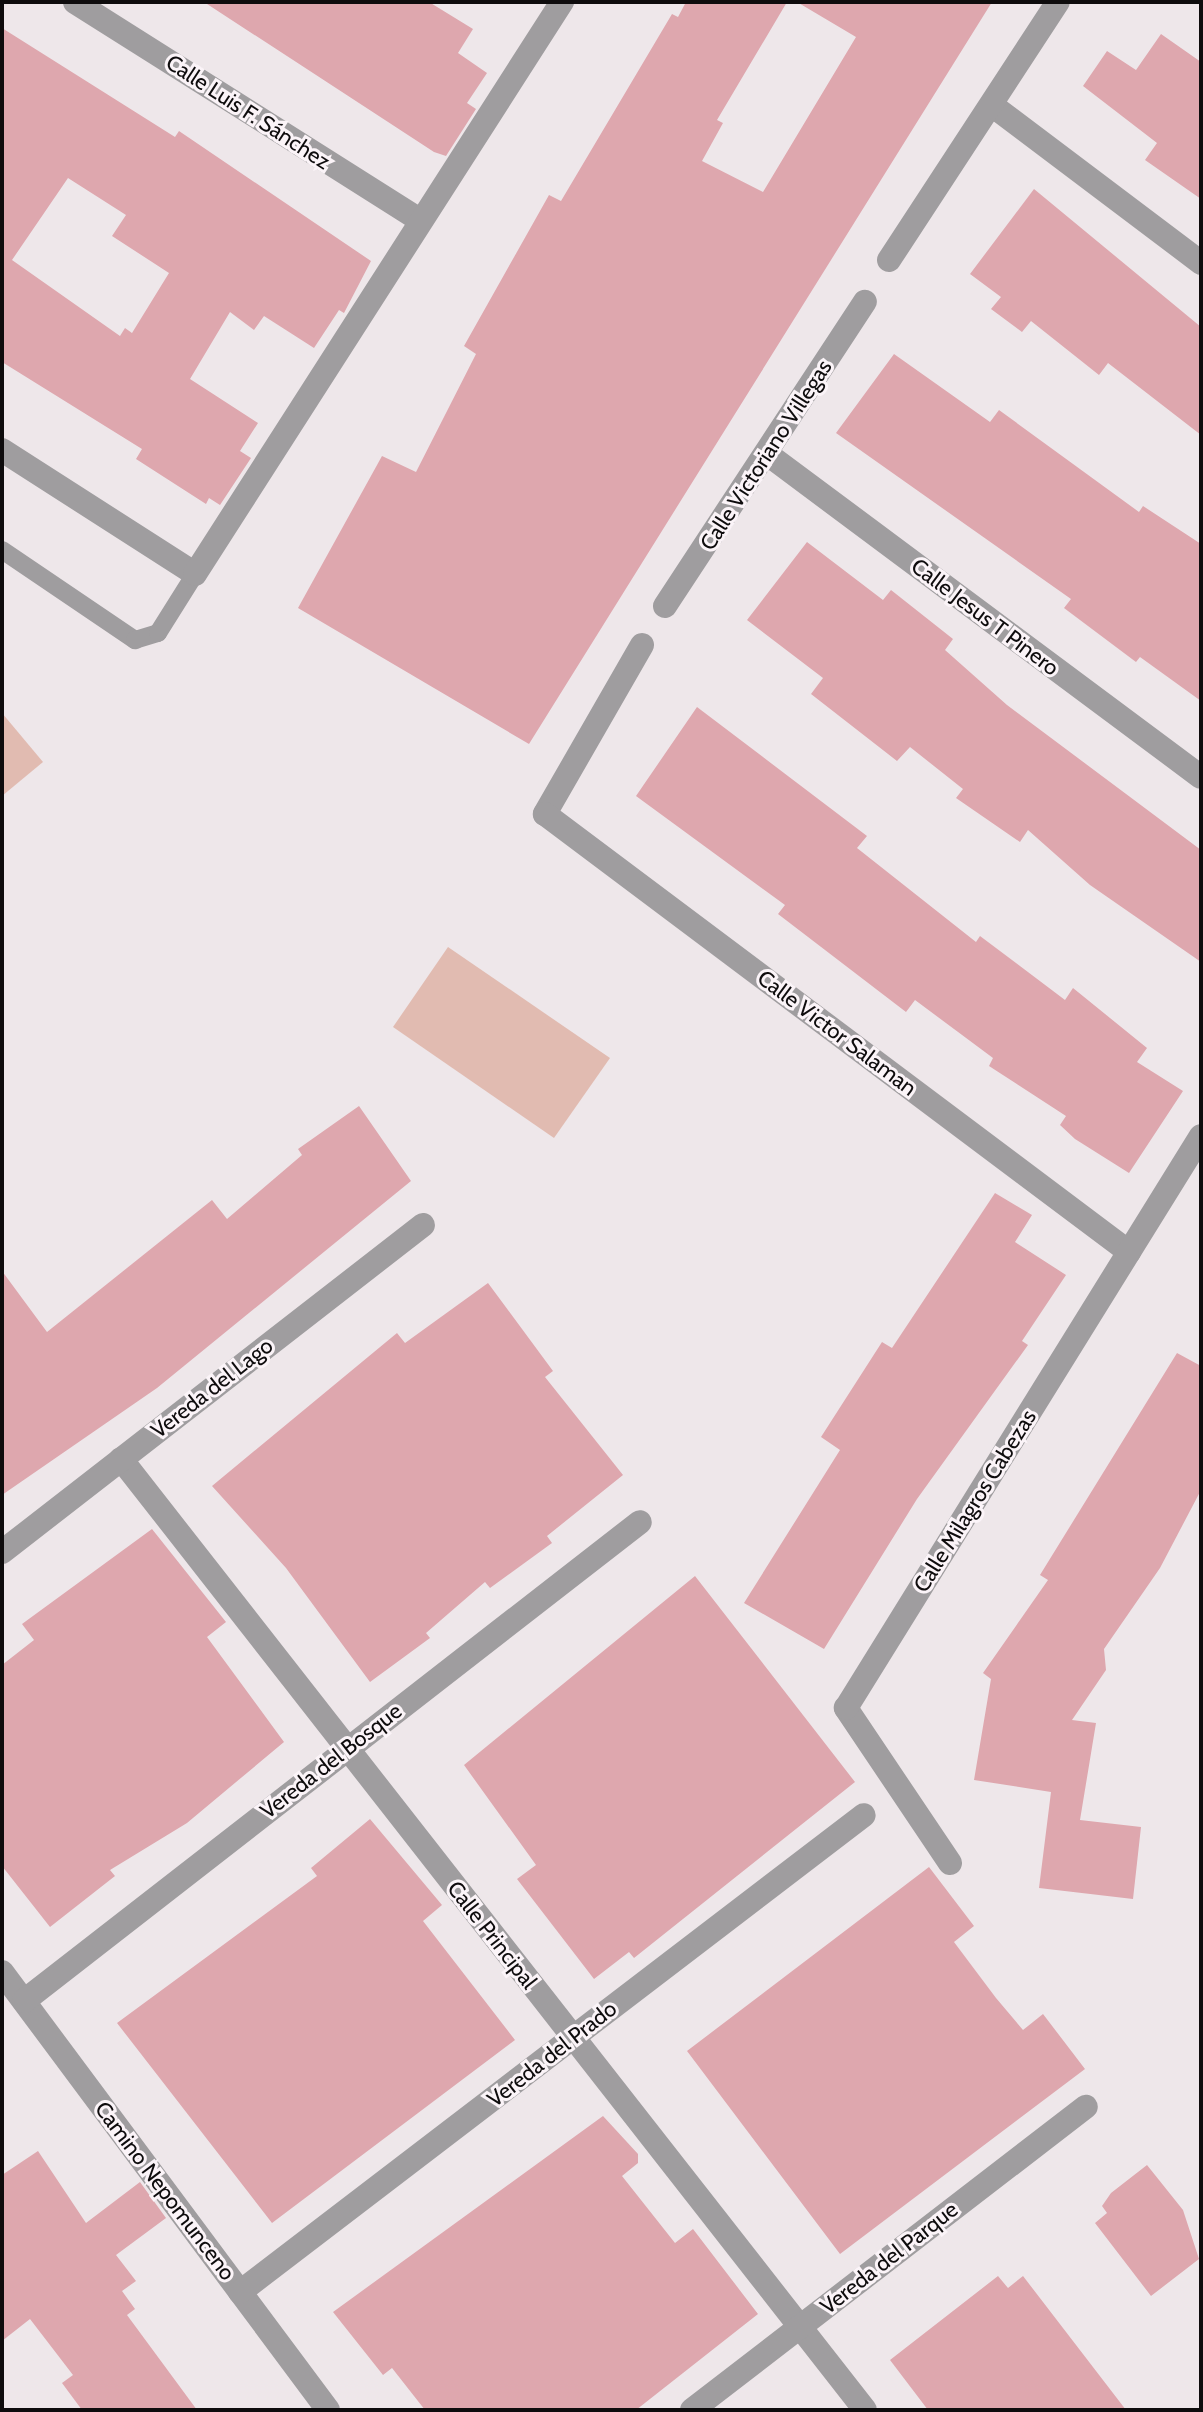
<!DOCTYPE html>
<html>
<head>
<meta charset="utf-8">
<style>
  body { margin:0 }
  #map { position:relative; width:1203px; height:2412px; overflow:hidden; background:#eee7ea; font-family:Cabin,sans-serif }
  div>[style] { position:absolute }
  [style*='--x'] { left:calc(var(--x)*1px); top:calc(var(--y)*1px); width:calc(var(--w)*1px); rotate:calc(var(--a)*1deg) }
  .green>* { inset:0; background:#e1bbb1 }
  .building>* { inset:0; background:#dea7ae }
  .lane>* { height:18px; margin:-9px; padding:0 9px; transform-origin:9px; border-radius:9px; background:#9f9d9f }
  .street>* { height:24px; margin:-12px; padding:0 12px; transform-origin:12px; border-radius:12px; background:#9f9d9f }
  span { translate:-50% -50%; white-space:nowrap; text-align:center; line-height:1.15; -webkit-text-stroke:6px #fbf4f8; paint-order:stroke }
  .street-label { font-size:22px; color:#0e0c0d }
  .frame { position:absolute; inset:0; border:4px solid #0e0c0d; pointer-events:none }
</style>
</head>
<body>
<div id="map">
  <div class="green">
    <i style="clip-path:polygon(2px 713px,43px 762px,2px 796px)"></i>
    <i style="clip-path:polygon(448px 947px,610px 1058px,554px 1138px,393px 1027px)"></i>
  </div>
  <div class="building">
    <i style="clip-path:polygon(204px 2px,429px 2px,473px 29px,458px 53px,487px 73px,467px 103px,476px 109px,446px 156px,434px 152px)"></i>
    <i style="clip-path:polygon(686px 2px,787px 2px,717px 120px,723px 123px,702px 161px,763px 192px,856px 37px,797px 2px,992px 2px,529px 744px,298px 608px,382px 456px,416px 472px,476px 354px,464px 346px,549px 195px,561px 201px,672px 14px,678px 17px)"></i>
    <i style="clip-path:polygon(evenodd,2px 28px,175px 137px,179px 131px,371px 261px,344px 313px,339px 310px,314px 348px,264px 316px,254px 330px,230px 312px,190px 379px,258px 423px,240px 451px,251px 458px,220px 505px,209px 498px,206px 504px,136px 459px,142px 449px,2px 362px,2px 28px,68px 178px,126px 215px,112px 236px,169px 273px,132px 333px,125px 328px,120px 336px,12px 260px,68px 178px)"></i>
    <i style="clip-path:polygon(1161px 34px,1201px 62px,1201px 199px,1145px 160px,1157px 143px,1083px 86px,1107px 51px,1136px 70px)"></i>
    <i style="clip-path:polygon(1034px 189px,1201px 327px,1201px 435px,1108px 363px,1099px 375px,1031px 321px,1022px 332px,991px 309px,1001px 297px,970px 274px)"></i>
    <i style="clip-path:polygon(894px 354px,990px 422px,999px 410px,1139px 512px,1143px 506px,1201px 544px,1201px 701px,1140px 657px,1136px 662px,1064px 608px,1071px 599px,836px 433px)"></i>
    <i style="clip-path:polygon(807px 542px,883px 600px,891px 590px,953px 639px,945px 650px,1007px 705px,1201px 850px,1201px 962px,1090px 885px,1028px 830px,1020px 842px,956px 798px,963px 789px,910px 747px,897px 761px,811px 694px,823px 678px,747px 620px)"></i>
    <i style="clip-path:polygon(697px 707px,867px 836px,857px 848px,976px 942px,980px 936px,1065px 1000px,1073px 988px,1147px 1048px,1137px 1062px,1183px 1091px,1129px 1173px,1075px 1139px,1060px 1125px,1066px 1116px,989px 1066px,993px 1058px,915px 1000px,906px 1012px,778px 914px,785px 905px,636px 796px)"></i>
    <i style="clip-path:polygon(359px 1106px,411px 1181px,157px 1388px,2px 1495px,2px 1271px,47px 1332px,212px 1200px,227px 1219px,302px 1155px,298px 1149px)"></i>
    <i style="clip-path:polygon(995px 1193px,1032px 1215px,1015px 1242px,1066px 1275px,1022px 1341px,1028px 1345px,917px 1499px,824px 1649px,744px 1603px,840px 1450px,821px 1437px,882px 1342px,892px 1348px)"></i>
    <i style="clip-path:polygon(488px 1283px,553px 1371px,545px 1377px,623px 1475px,547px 1536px,552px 1543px,490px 1588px,485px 1582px,426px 1633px,430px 1638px,370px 1682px,286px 1568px,212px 1486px,397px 1333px,405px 1343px)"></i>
    <i style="clip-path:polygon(1177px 1353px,1201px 1366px,1201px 1490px,1160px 1568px,1104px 1649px,1106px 1670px,1072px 1720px,1096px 1723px,1080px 1820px,1141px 1827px,1133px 1899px,1039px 1888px,1051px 1792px,974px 1780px,991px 1679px,983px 1673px,1048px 1580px,1040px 1575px)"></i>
    <i style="clip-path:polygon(152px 1529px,226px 1622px,207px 1637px,284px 1742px,187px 1823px,110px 1870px,115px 1876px,50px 1927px,2px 1866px,2px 1665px,34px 1640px,22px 1624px)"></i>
    <i style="clip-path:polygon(695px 1576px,855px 1782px,634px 1958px,629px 1952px,594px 1979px,517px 1879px,536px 1865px,464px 1765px)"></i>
    <i style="clip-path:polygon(370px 1819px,442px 1905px,423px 1921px,515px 2040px,272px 2223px,117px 2023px,317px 1876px,311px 1868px)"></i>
    <i style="clip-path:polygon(929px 1867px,974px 1926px,954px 1942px,996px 1998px,1023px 2030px,1043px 2014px,1085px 2069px,840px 2254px,687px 2051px)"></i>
    <i style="clip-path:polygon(603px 2116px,638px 2154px,638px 2163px,622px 2176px,675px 2243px,693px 2229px,758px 2314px,636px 2410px,425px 2410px,392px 2368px,383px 2375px,333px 2312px)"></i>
    <i style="clip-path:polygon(38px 2151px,86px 2223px,140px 2182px,166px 2218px,116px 2255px,136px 2281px,122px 2291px,135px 2309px,127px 2315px,197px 2410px,82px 2410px,62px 2383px,73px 2375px,30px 2319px,2px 2341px,2px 2175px)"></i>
    <i style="clip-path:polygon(1147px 2165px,1183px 2210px,1199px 2259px,1151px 2296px,1095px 2223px,1107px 2213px,1102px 2206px,1111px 2193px)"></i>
    <i style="clip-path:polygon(998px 2276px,1008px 2288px,1023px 2276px,1126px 2410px,928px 2410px,890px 2360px)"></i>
  </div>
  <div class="lane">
    <i style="--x:2;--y:550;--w:161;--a:34.1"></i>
    <i style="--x:135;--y:640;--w:24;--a:-17"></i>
    <i style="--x:158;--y:633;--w:70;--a:-57.9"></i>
  </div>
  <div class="street">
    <i style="--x:75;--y:2;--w:409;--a:32.3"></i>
    <i style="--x:993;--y:106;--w:261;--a:37"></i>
    <i style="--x:889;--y:260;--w:308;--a:-56.8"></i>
    <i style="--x:2;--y:450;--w:229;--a:32.7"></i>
    <i style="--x:195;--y:574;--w:680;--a:-57.32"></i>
    <i style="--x:770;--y:456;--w:537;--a:36.68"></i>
    <i style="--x:665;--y:606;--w:364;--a:-56.7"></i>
    <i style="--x:642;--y:645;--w:195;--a:119.9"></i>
    <i style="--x:545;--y:814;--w:730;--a:36.87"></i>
    <i style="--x:121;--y:1459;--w:1207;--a:51.96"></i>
    <i style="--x:2;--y:1552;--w:533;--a:-37.84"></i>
    <i style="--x:950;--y:1863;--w:187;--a:-123.9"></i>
    <i style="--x:846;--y:1708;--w:673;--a:-58.18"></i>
    <i style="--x:2;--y:1972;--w:546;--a:53.34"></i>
    <i style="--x:24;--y:2001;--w:780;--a:-37.87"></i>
    <i style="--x:240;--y:2292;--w:785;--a:-37.4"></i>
    <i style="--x:692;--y:2410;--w:497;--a:-37.6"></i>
  </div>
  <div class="street-label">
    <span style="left:248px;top:112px;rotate:33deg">Calle Luis F. Sánchez</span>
    <span style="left:766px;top:455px;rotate:-57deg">Calle Victoriano Villegas</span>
    <span style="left:985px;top:617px;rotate:37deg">Calle Jesus T Pinero</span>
    <span style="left:837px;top:1033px;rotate:37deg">Calle Victor Salaman</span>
    <span style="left:212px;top:1388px;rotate:-38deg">Vereda del Lago</span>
    <span style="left:975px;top:1501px;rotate:-58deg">Calle Milagros Cabezas</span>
    <span style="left:331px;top:1761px;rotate:-38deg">Vereda del Bosque</span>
    <span style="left:492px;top:1935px;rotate:52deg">Calle Principal</span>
    <span style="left:552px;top:2054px;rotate:-38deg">Vereda del Prado</span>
    <span style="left:165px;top:2191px;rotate:53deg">Camino Nepomunceno</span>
    <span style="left:889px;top:2258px;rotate:-38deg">Vereda del Parque</span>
  </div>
  <div class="frame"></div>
</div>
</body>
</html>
